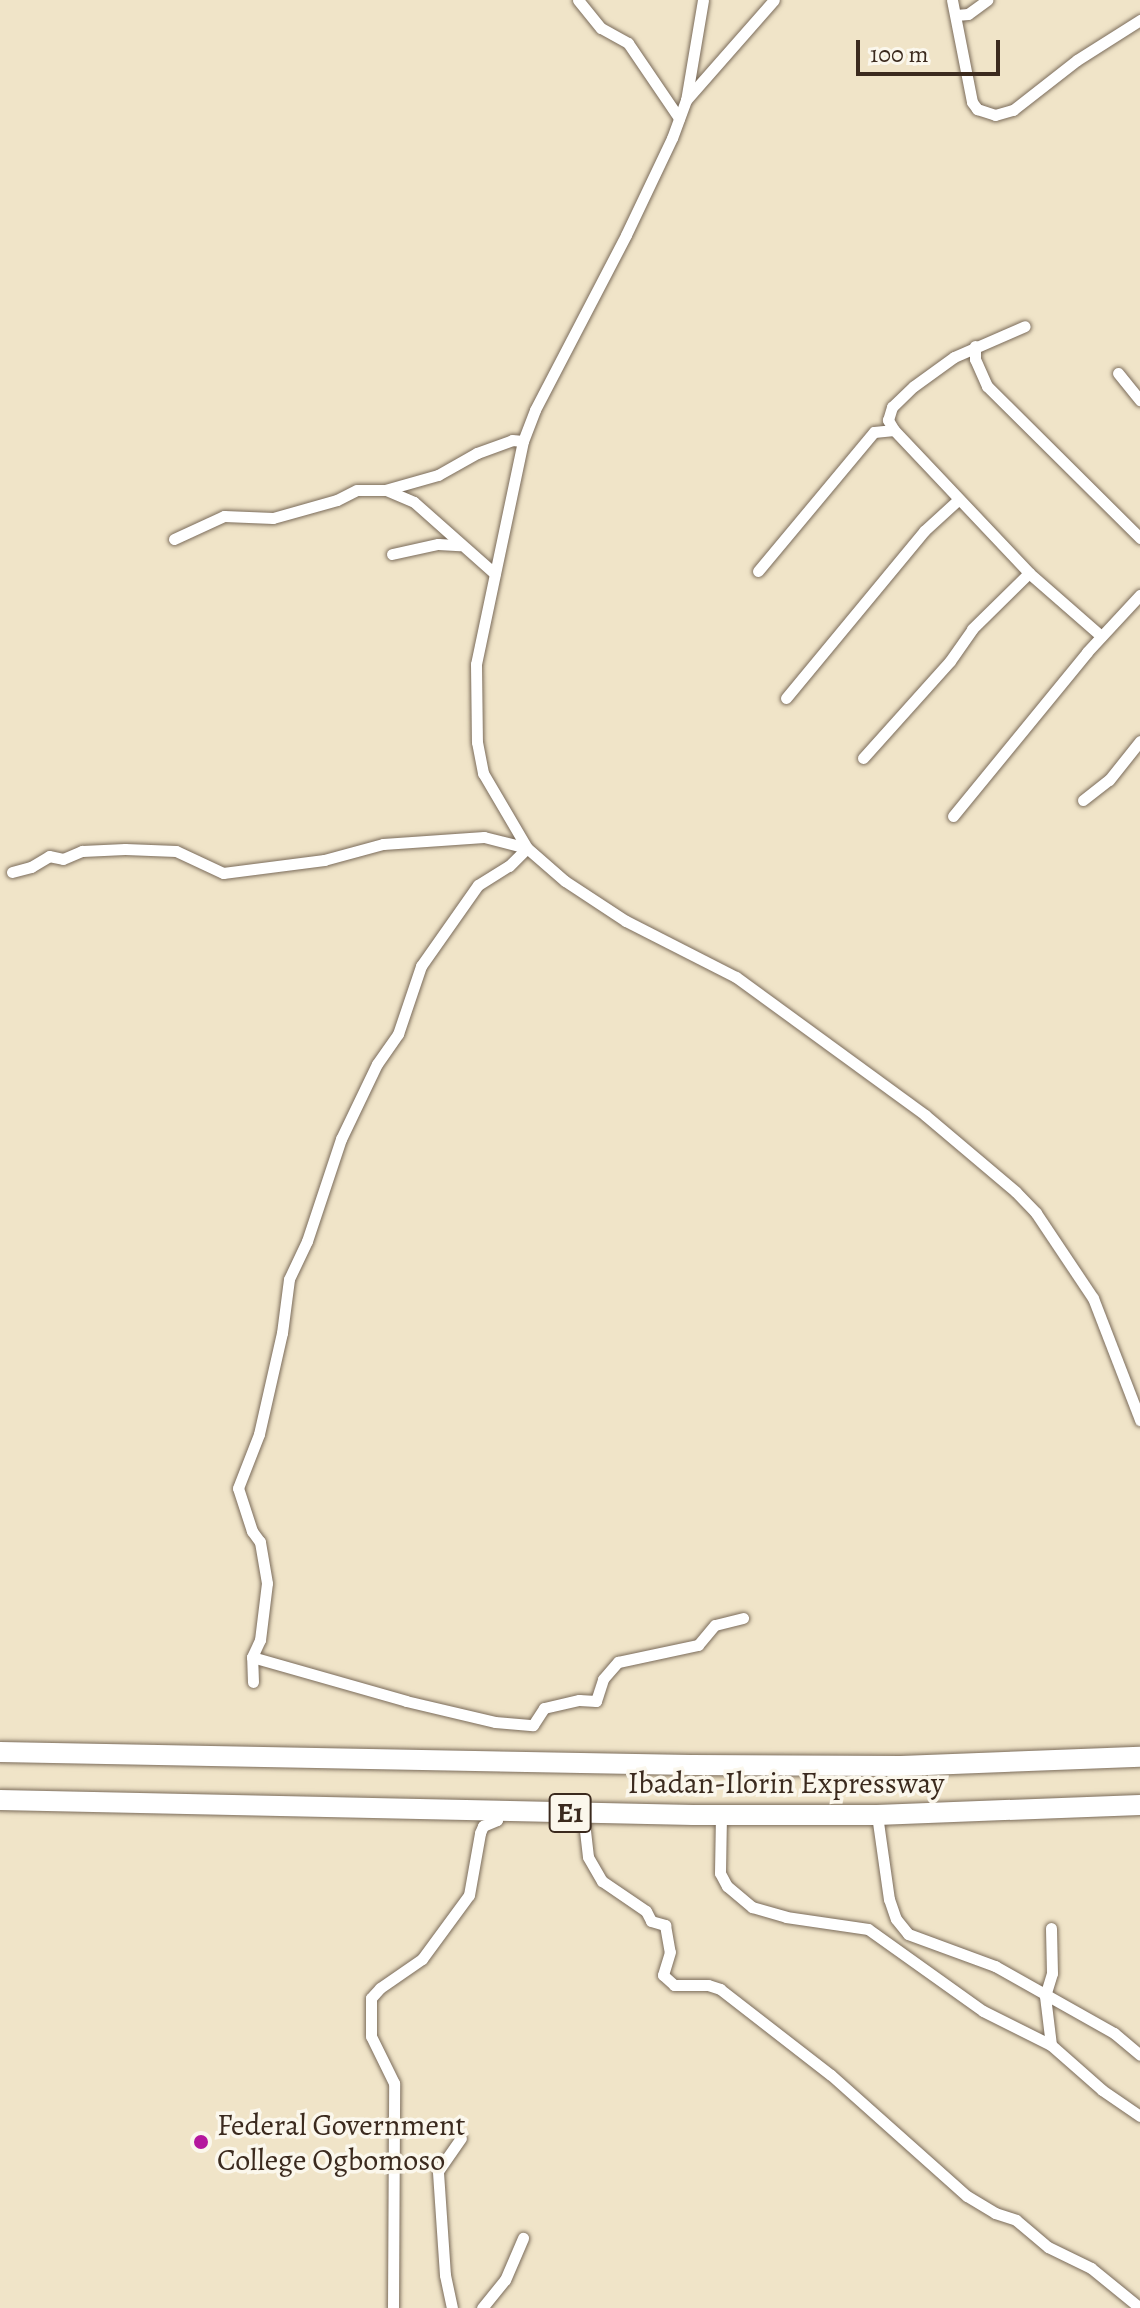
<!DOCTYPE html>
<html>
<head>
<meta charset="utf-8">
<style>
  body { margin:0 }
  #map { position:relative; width:1140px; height:2308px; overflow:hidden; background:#f0e4c8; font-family:Alegreya,serif }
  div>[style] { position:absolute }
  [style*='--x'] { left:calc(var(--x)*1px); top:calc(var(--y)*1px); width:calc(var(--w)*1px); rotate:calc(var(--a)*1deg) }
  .roads { filter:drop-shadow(0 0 2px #7a6b5a) drop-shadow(0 0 2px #7a6b5a) }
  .minor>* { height:11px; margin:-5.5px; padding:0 5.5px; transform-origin:5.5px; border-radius:5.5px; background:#fff }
  .motorway>* { height:20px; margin:-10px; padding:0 10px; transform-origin:10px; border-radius:10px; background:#fff }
  .dots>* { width:22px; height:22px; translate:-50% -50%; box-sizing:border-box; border:4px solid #fbf7ec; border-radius:50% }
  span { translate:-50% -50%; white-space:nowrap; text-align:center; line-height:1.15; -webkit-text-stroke:7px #fbf7ec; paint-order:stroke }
  .shield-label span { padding:2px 6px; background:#fbf7ec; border:2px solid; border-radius:6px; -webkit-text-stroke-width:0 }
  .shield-label { font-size:28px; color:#3b2a1e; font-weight:700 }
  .street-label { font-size:30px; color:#3b2a1e }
  .poi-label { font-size:30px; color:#3b2a1e }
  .left { translate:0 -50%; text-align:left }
  .scale { position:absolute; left:856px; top:40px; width:144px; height:36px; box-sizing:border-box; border:4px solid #3b2a1e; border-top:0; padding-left:10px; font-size:24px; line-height:28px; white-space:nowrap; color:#3b2a1e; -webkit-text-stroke:6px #fbf7ec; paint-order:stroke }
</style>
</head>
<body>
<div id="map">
  <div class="roads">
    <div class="minor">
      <i style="--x:578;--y:0;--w:36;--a:51"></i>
      <i style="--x:601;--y:28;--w:31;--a:29"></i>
      <i style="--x:628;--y:43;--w:91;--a:55.8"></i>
      <i style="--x:703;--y:0;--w:101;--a:99.6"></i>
      <i style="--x:686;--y:100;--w:40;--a:110.2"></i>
      <i style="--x:672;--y:138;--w:107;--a:115.4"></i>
      <i style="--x:626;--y:235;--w:197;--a:117.5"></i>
      <i style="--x:535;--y:410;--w:33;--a:111"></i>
      <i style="--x:523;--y:441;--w:228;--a:101.9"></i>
      <i style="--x:476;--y:664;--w:78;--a:89.3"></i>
      <i style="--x:477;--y:742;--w:32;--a:79"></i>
      <i style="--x:483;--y:773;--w:87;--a:59.6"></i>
      <i style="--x:527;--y:848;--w:50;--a:41"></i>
      <i style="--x:565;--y:881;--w:73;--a:33.3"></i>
      <i style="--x:626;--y:921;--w:123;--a:27"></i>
      <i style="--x:736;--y:977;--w:234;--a:36.1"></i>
      <i style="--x:925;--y:1115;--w:119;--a:40.2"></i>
      <i style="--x:1016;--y:1192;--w:29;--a:46"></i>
      <i style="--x:1036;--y:1213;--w:102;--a:56.2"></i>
      <i style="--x:1093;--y:1298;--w:131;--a:68.9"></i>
      <i style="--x:952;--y:0;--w:104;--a:78.9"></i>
      <i style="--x:972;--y:102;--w:9;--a:54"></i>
      <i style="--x:977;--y:109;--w:19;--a:18"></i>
      <i style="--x:995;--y:115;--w:19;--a:-16"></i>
      <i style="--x:1013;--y:110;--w:81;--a:-38"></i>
      <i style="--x:1077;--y:60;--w:75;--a:-32.4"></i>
      <i style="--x:956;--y:15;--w:12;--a:-5"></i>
      <i style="--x:968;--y:14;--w:24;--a:-36"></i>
      <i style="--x:686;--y:100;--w:133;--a:-48.7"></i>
      <i style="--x:975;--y:346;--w:13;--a:90"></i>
      <i style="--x:975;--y:359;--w:30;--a:66"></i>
      <i style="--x:987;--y:386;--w:216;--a:44.8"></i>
      <i style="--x:1118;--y:373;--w:35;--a:51"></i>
      <i style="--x:894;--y:430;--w:12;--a:-121"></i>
      <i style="--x:888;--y:420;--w:14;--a:-73"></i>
      <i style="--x:892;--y:407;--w:30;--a:-44"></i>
      <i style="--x:914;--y:386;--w:49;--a:-35.9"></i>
      <i style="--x:954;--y:357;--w:77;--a:-23.6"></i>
      <i style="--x:386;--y:490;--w:30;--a:23"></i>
      <i style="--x:414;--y:502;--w:108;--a:41.6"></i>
      <i style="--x:174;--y:539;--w:55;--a:-24.7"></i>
      <i style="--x:224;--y:516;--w:49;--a:2.3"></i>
      <i style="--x:273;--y:518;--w:66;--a:-15.7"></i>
      <i style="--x:337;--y:500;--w:22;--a:-27"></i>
      <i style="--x:357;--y:490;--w:28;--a:0"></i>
      <i style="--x:385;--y:490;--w:55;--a:-15.8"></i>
      <i style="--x:438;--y:475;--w:45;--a:-29.4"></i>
      <i style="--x:477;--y:453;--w:37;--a:-20"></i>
      <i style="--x:512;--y:440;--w:11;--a:5"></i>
      <i style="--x:392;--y:554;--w:47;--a:-12.3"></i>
      <i style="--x:438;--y:544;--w:22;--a:3"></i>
      <i style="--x:758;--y:571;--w:181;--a:-50.2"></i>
      <i style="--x:874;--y:432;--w:20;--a:-6"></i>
      <i style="--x:894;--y:430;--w:197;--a:46.6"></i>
      <i style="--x:1029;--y:573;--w:96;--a:41.2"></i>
      <i style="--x:786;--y:698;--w:217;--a:-50.4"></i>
      <i style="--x:924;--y:531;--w:47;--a:-42.4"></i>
      <i style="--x:863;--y:758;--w:130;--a:-48.1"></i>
      <i style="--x:950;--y:661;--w:39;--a:-55"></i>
      <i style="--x:972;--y:629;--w:80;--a:-44.5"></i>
      <i style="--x:1083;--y:800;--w:33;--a:-38"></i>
      <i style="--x:1109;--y:780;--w:50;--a:-51.5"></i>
      <i style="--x:953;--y:816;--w:212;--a:-50.7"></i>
      <i style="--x:1087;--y:652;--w:78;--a:-47.1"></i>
      <i style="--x:12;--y:872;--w:20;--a:-15"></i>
      <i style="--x:31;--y:867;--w:21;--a:-31"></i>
      <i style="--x:49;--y:856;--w:14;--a:12"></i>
      <i style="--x:63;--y:859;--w:21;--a:-23"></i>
      <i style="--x:82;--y:851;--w:43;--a:-2.7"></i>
      <i style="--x:125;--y:849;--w:51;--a:2.2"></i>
      <i style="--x:176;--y:851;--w:52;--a:25.1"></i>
      <i style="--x:223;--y:873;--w:102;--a:-7.3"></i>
      <i style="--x:324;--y:860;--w:61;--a:-15.2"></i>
      <i style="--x:383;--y:844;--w:101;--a:-4"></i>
      <i style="--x:484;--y:837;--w:44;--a:14.3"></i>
      <i style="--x:252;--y:1657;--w:160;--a:15.9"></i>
      <i style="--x:406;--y:1701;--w:91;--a:13.3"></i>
      <i style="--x:495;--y:1722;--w:38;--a:5"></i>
      <i style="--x:533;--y:1725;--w:20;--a:-57"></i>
      <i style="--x:544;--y:1708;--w:36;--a:-13"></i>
      <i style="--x:579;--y:1700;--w:17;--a:3"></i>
      <i style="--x:596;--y:1701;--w:23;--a:-72"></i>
      <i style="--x:603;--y:1679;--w:23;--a:-49"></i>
      <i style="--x:618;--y:1662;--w:82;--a:-12"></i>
      <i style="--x:698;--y:1645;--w:26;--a:-50"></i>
      <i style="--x:715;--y:1625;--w:29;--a:-14"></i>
      <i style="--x:253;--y:1682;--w:25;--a:-92"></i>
      <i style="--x:252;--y:1657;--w:19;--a:-65"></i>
      <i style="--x:260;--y:1640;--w:57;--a:-83"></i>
      <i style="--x:267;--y:1583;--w:42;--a:-99.7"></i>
      <i style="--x:260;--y:1542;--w:14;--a:-126"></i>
      <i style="--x:252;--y:1531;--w:45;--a:-108"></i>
      <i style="--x:238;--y:1488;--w:58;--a:-68.7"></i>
      <i style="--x:259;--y:1434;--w:104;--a:-77.2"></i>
      <i style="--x:282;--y:1333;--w:54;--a:-82.6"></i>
      <i style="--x:289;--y:1279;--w:42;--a:-64.7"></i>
      <i style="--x:307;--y:1241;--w:108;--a:-71.6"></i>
      <i style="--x:341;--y:1139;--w:83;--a:-64.4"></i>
      <i style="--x:377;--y:1064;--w:37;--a:-55"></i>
      <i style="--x:398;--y:1034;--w:72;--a:-71.3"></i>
      <i style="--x:421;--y:966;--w:99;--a:-54.9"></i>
      <i style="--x:478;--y:885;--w:36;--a:-32"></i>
      <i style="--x:509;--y:866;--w:25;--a:-45"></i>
      <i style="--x:583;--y:1813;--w:44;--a:83.5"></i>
      <i style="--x:588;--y:1857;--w:28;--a:60"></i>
      <i style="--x:602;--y:1881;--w:53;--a:34.3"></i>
      <i style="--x:646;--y:1911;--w:11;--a:63"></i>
      <i style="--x:651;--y:1921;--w:15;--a:16"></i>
      <i style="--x:665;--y:1925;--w:27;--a:80"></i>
      <i style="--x:670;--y:1952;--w:24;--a:107"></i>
      <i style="--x:663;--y:1975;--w:15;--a:42"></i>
      <i style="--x:674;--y:1985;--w:34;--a:0"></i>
      <i style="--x:708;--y:1985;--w:13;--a:18"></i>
      <i style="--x:720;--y:1989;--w:140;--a:37.8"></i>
      <i style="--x:831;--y:2075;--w:182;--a:41.7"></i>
      <i style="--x:967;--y:2196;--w:33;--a:31"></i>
      <i style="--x:995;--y:2213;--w:22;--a:18"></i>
      <i style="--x:1016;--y:2220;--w:42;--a:40.2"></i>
      <i style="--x:1048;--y:2247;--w:48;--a:26"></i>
      <i style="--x:1091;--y:2268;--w:63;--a:39.2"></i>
      <i style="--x:721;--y:1815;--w:58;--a:91"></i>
      <i style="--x:720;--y:1873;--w:15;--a:62"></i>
      <i style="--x:727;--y:1886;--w:33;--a:40"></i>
      <i style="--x:752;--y:1907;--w:35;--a:16"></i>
      <i style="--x:786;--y:1917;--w:83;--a:8.3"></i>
      <i style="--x:868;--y:1929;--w:141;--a:35.5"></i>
      <i style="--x:983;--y:2011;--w:76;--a:26.6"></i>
      <i style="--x:1051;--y:2045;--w:68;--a:41.4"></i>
      <i style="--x:1102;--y:2090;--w:46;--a:34.4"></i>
      <i style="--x:877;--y:1815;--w:85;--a:81.9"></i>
      <i style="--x:889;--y:1899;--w:21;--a:71"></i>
      <i style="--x:896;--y:1919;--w:19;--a:51"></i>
      <i style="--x:908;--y:1934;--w:93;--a:20.2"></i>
      <i style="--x:995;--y:1966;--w:137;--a:29.4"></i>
      <i style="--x:1114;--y:2033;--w:34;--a:40"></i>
      <i style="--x:1051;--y:2045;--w:49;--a:-97"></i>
      <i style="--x:1045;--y:1996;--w:24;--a:-73"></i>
      <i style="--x:1052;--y:1973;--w:45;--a:-91.3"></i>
      <i style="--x:393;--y:2308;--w:225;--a:-89.7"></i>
      <i style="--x:394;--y:2083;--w:52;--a:-116.1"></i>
      <i style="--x:371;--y:2036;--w:38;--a:-90"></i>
      <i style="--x:371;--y:1998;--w:13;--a:-48"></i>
      <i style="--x:380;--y:1988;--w:51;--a:-34.6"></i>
      <i style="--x:422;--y:1959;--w:79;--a:-53.7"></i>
      <i style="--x:469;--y:1895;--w:63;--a:-79.9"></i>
      <i style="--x:480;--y:1833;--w:8;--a:-67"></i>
      <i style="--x:483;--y:1826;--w:15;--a:-23"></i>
      <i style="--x:497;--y:1820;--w:9;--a:-84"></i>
      <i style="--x:452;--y:2308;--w:34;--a:-102"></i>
      <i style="--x:445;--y:2275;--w:104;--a:-93.9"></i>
      <i style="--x:438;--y:2171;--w:40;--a:-55.1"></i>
      <i style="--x:482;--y:2308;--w:36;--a:-51"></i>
      <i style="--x:505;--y:2280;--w:46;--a:-66.8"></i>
    </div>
    <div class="motorway">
      <i style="--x:0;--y:1752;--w:691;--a:1.08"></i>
      <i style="--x:691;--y:1765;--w:210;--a:0.3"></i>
      <i style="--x:901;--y:1766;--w:239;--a:-2.2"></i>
      <i style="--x:0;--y:1800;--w:693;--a:1.24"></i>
      <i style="--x:693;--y:1815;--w:184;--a:0"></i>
      <i style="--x:877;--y:1815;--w:263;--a:-2.2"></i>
    </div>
  </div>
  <div class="dots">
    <i style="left:201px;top:2142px;background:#b5179e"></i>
  </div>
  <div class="shield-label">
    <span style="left:570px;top:1813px">E1</span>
  </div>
  <div class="street-label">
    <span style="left:786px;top:1783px">Ibadan-Ilorin Expressway</span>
  </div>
  <div class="poi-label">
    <span class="left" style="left:217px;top:2142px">Federal Government<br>College Ogbomoso</span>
  </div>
  <div class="scale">100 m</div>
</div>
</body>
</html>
